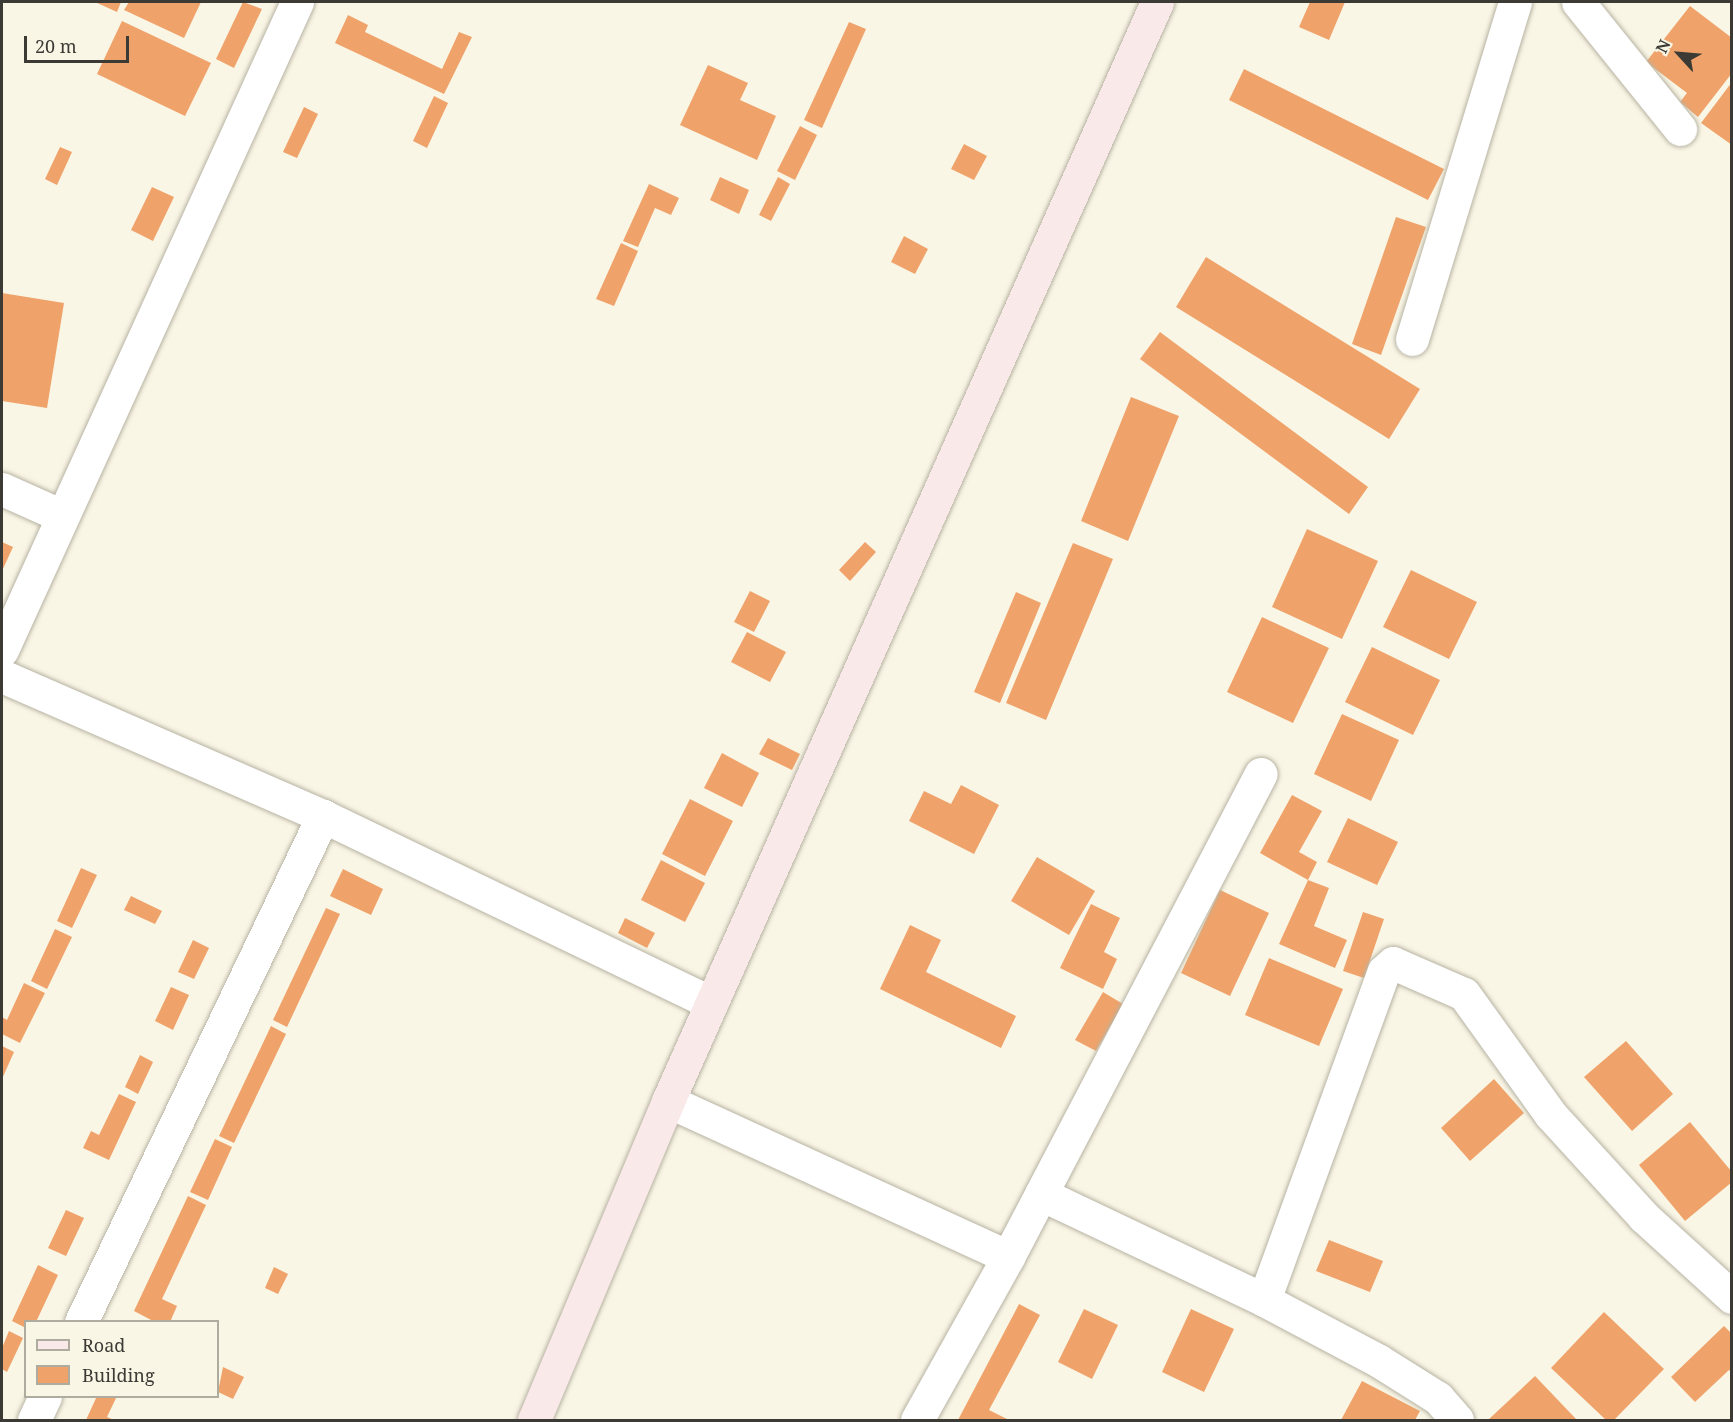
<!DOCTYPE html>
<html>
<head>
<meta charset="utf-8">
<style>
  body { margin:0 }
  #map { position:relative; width:1733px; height:1422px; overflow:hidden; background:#faf6e6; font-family:"Noto Serif",serif }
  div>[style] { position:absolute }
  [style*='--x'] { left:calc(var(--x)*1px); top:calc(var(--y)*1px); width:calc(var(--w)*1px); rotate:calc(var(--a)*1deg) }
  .building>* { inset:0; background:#efa36a }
  .roads { filter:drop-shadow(0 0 2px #b7b3a3) drop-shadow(0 0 2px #b7b3a3) }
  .street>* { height:33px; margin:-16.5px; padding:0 16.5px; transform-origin:16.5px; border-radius:16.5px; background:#fff }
  .secondary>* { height:33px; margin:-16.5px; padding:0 16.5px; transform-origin:16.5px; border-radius:16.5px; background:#fae9e9 }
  span { translate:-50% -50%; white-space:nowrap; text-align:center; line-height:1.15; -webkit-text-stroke:4.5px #faf6e6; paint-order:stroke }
  .frame { position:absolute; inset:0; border:3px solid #3b3a34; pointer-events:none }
  .legend { position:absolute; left:24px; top:1320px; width:195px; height:78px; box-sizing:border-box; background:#faf6e6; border:2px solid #aeab9f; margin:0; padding:8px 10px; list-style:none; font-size:18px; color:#3b3a34 }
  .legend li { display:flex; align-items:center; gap:12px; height:30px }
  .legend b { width:30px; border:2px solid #aeab9f }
  .north { position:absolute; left:1649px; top:24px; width:60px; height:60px; -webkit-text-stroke:4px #faf6e6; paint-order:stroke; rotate:296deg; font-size:16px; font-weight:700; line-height:24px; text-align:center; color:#3b3a34 }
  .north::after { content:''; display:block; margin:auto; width:21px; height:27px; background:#3b3a34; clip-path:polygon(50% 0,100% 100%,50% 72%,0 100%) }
  .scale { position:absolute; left:24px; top:36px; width:105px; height:27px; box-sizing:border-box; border:3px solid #3b3a34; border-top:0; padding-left:8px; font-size:18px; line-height:21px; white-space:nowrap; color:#3b3a34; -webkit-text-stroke:4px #faf6e6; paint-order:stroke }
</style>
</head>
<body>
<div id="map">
  <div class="building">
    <i style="clip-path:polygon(95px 2px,121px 2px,117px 12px)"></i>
    <i style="clip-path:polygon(129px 2px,201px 2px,184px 38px,124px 10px)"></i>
    <i style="clip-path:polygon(243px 2px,262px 9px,234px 68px,216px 59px)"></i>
    <i style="clip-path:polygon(1310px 2px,1345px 2px,1329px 40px,1299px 27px)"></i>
    <i style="clip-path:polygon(1690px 6px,1732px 38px,1732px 73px,1698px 117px,1680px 102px,1687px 93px,1646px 62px)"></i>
    <i style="clip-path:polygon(348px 15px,368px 25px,365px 32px,442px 69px,459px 32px,472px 37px,444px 94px,335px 43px)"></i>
    <i style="clip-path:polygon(122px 21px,211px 63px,185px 116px,97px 74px)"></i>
    <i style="clip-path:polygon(849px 22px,866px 29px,822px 128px,804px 120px)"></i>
    <i style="clip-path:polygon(708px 65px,748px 83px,740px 100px,776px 116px,757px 160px,680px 125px)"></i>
    <i style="clip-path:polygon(1244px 69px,1444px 169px,1428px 200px,1229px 100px)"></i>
    <i style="clip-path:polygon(1732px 82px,1732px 145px,1701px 123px)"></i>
    <i style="clip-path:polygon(434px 96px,448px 103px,427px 148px,413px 141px)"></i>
    <i style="clip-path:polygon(304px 107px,318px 114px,297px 158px,283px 152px)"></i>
    <i style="clip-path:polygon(800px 126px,817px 135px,795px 180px,777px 171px)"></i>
    <i style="clip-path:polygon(964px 144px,987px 156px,974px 180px,951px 169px)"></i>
    <i style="clip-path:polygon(60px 147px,72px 152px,57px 185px,45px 179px)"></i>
    <i style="clip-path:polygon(720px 177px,749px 190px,739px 214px,710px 200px)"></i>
    <i style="clip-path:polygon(778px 177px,790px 184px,771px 221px,759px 215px)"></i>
    <i style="clip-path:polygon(649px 184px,679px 198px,671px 215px,655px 208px,638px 247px,623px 241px)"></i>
    <i style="clip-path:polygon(152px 187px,174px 197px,153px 241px,131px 230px)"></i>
    <i style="clip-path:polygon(1396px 217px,1426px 227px,1381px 355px,1352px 344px)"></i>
    <i style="clip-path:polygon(904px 236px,928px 249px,915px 274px,891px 262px)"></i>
    <i style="clip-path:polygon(621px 243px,638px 251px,614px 306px,596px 299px)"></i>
    <i style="clip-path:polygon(1206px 257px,1420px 389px,1389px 439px,1176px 307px)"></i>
    <i style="clip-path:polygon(2px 293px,64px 303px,47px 408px,2px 401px)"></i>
    <i style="clip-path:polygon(1160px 332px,1368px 487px,1349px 514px,1140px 359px)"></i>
    <i style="clip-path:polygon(1131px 397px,1179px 416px,1128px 541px,1081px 521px)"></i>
    <i style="clip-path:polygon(1307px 529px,1378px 561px,1342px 639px,1272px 607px)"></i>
    <i style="clip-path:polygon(2px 542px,13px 547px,2px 571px)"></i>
    <i style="clip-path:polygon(865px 542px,876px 552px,850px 581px,839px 570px)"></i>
    <i style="clip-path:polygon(1073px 543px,1113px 559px,1046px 720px,1006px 703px)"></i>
    <i style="clip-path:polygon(1411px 570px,1477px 602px,1449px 659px,1383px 627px)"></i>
    <i style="clip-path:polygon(750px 591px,770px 601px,754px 632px,734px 622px)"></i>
    <i style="clip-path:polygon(1016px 592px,1041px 603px,1000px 703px,974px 692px)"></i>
    <i style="clip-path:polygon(1262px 617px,1329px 648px,1293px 723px,1227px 692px)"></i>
    <i style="clip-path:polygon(747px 632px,786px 652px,770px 682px,731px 662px)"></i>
    <i style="clip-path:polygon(1372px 647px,1440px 680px,1413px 735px,1345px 702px)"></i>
    <i style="clip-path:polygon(1342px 714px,1399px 740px,1371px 801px,1314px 774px)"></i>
    <i style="clip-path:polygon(768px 738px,800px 754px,792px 770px,759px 754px)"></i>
    <i style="clip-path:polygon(722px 753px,759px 773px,742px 807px,704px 788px)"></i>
    <i style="clip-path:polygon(961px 785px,999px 805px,974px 854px,909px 821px,924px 791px,951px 804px)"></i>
    <i style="clip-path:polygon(1292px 795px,1322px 811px,1299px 852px,1317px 862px,1308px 880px,1260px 853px)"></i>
    <i style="clip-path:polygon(690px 799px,733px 821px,705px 876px,662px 854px)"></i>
    <i style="clip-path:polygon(1348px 818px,1398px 842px,1377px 885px,1327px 862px)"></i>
    <i style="clip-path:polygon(1037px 857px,1095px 891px,1069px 935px,1011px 901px)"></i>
    <i style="clip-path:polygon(661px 860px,705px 883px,685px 922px,641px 900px)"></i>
    <i style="clip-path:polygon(81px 868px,97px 875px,72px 928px,57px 921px)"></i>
    <i style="clip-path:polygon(343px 869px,383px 889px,371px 915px,330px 896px)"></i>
    <i style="clip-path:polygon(1308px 880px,1329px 888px,1314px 926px,1347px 940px,1335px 968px,1279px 944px)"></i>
    <i style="clip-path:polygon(1220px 890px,1269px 913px,1230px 996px,1181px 973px)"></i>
    <i style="clip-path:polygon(131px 896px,162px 911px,155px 924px,124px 910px)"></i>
    <i style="clip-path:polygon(1091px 904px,1120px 918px,1104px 952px,1117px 959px,1103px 989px,1060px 968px)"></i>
    <i style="clip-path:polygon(326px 908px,340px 914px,287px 1027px,273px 1020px)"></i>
    <i style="clip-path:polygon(1363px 912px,1384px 919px,1364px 978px,1343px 971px)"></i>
    <i style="clip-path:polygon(625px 918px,655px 933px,647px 948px,618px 933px)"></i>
    <i style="clip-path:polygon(910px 925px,941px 940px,926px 972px,1016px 1016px,1001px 1048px,880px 989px)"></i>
    <i style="clip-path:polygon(55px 929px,72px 937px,47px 989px,31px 981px)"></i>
    <i style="clip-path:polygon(193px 940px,209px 948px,194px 979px,178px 972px)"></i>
    <i style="clip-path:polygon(1269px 958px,1343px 989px,1319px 1046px,1245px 1015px)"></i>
    <i style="clip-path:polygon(24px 983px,45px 993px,20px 1043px,2px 1034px,2px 1017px,7px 1020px)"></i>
    <i style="clip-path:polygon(171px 987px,189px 995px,173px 1030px,155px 1021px)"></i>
    <i style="clip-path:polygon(1103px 992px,1123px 1004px,1096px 1051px,1075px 1040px)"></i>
    <i style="clip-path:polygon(271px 1026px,286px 1034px,234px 1143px,219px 1136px)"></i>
    <i style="clip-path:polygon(1626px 1041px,1673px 1094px,1632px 1131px,1584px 1077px)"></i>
    <i style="clip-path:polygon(2px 1046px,14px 1052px,2px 1079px)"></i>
    <i style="clip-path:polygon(140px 1055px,153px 1062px,138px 1094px,125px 1087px)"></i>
    <i style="clip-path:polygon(1494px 1079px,1524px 1113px,1470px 1161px,1441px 1128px)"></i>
    <i style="clip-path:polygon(119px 1094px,136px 1102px,109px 1160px,83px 1148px,91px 1131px,99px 1135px)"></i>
    <i style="clip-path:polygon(1690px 1122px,1732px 1172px,1732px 1182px,1685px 1221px,1639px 1165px)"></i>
    <i style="clip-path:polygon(215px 1139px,232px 1147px,208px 1200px,190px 1192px)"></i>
    <i style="clip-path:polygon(188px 1196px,206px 1205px,162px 1299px,177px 1306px,170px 1322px,155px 1322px,134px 1311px)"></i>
    <i style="clip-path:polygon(66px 1210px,84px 1218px,66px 1256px,48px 1248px)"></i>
    <i style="clip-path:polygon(1329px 1240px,1383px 1261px,1370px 1292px,1316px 1271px)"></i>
    <i style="clip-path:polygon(38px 1265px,58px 1275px,36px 1322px,26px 1322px,26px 1328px,12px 1321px)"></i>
    <i style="clip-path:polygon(274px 1267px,288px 1274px,278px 1294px,265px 1288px)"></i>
    <i style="clip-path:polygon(1019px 1304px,1040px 1315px,989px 1410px,1009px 1420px,958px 1420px)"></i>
    <i style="clip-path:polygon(1084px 1309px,1118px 1325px,1092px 1379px,1058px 1362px)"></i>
    <i style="clip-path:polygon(1191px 1309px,1234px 1329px,1204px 1392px,1162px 1372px)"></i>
    <i style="clip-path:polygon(1604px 1312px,1664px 1369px,1614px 1420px,1606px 1420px,1551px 1368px)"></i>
    <i style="clip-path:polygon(1724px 1326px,1732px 1334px,1732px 1372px,1729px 1370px,1695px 1402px,1671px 1377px)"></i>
    <i style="clip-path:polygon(9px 1331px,23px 1338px,7px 1372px,2px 1369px,2px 1348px)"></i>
    <i style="clip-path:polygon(223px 1367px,244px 1377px,233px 1399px,218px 1392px)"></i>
    <i style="clip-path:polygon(1535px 1376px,1577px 1420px,1488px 1420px)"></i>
    <i style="clip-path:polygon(1362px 1381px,1420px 1411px,1415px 1420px,1341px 1420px)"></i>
    <i style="clip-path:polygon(97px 1396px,117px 1396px,107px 1417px,114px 1420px,86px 1420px)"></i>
  </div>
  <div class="roads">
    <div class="street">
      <i style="--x:1578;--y:2;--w:163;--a:51.2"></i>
      <i style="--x:1412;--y:339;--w:352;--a:-73"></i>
      <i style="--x:2;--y:489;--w:66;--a:24.2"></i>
      <i style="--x:2;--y:650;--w:712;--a:-65.52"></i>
      <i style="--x:2;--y:676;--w:350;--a:23.6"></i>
      <i style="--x:323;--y:816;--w:431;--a:25.7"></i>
      <i style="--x:668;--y:1101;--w:374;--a:24.6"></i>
      <i style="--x:1008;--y:1257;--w:71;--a:-62.4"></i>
      <i style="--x:1041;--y:1194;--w:247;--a:25.4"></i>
      <i style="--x:1264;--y:1300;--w:130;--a:27.9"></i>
      <i style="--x:1379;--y:1361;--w:70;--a:32.1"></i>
      <i style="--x:1438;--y:1398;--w:29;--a:49"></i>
      <i style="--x:1041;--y:1194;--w:474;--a:-62.4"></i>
      <i style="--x:1264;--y:1300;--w:350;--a:-70"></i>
      <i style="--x:1384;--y:971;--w:12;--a:-42"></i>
      <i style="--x:1393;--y:963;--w:77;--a:23.6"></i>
      <i style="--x:1464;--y:994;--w:149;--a:54.3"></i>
      <i style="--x:1551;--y:1115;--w:138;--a:47.6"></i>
      <i style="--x:1644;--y:1217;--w:119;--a:42.3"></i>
      <i style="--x:81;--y:1322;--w:561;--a:-64.44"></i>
      <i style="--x:34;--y:1420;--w:26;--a:-65"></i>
      <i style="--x:917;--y:1420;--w:187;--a:-60.8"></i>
    </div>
    <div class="secondary">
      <i style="--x:534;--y:1420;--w:346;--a:-67.2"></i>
      <i style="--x:668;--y:1101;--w:1203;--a:-66.01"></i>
    </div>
  </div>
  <div class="frame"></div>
  <ul class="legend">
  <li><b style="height:8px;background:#fae9e9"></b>Road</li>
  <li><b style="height:16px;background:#efa36a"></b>Building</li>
  </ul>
  <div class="north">N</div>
  <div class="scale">20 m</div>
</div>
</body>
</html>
